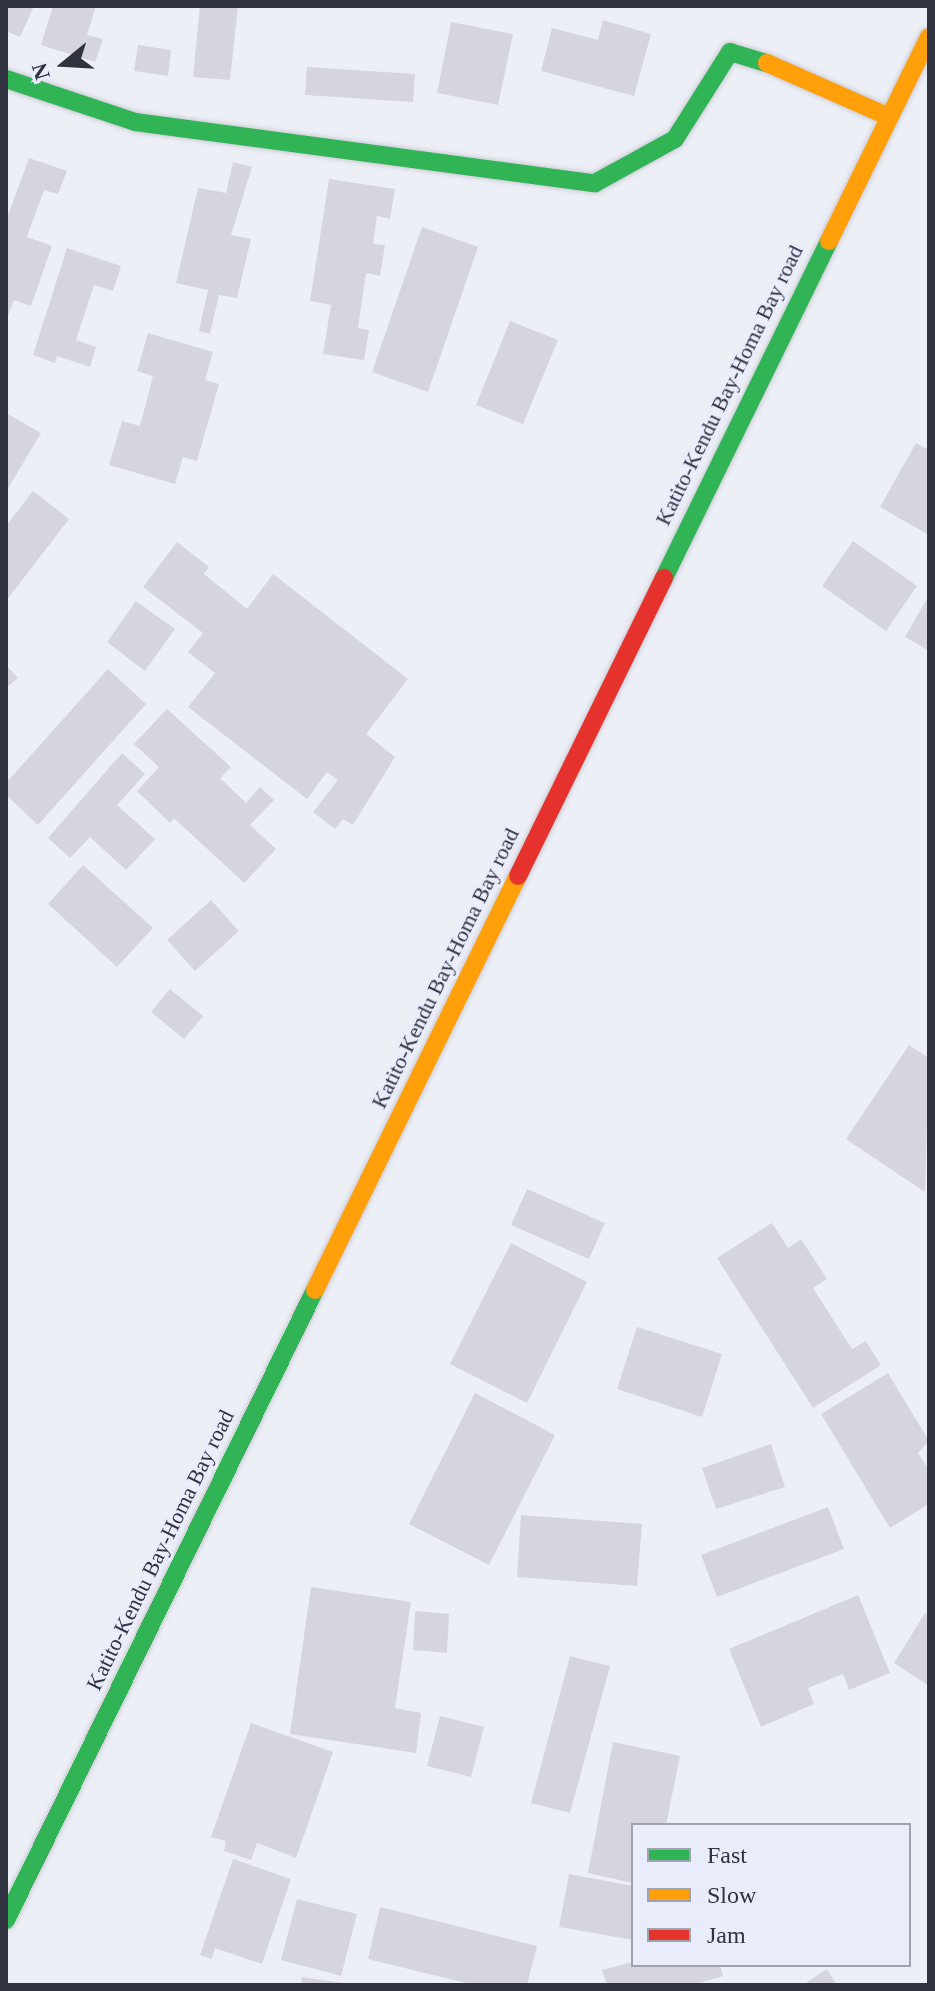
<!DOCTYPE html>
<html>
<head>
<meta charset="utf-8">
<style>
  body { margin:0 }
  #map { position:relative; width:935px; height:1991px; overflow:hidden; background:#edeff6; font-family:"Times New Roman",serif }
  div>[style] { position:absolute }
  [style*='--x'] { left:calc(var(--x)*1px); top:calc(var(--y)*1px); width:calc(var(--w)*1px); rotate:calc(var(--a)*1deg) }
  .building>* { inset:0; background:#d6d5de }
  .roads { filter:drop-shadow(0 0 2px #cacbd5) drop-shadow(0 0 2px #cacbd5) }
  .fast>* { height:18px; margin:-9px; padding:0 9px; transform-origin:9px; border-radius:9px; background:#30b455 }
  .slow>* { height:18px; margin:-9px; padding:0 9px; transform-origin:9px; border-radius:9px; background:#ff9f0a }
  .jam>* { height:18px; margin:-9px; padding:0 9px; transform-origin:9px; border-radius:9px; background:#e5322d }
  span { translate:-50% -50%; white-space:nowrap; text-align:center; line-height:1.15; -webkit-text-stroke:6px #e9ecfa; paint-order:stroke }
  .street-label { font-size:22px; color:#303240 }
  .frame { position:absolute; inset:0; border:8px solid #303240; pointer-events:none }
  .legend { position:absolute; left:631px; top:1823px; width:280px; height:144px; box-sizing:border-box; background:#e9ecfa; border:2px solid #9fa2b0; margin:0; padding:10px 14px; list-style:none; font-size:24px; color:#303240 }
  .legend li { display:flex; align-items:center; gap:16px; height:40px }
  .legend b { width:40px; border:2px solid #9fa2b0 }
  .north { position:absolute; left:24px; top:24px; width:80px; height:80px; -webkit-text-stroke:6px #e9ecfa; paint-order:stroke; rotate:252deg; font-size:22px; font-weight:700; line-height:32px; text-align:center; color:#303240 }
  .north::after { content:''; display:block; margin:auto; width:28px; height:36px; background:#303240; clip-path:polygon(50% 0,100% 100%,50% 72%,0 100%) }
</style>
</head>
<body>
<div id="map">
  <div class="building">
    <i style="clip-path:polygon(6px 6px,34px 6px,20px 37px,6px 31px)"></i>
    <i style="clip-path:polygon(53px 6px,96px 6px,87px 35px,103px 39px,95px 62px,41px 45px)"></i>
    <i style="clip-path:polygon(200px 6px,238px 6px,230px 80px,193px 77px)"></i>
    <i style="clip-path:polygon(603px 20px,651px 34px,634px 96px,541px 71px,552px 28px,598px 40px)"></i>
    <i style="clip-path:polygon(451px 22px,513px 34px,498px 105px,437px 93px)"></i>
    <i style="clip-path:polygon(138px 45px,171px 50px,168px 76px,134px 71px)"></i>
    <i style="clip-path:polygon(307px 67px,415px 74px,413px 102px,305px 95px)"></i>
    <i style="clip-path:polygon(29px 158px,67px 171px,58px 194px,44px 190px,27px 237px,52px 246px,31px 306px,14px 300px,6px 321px,6px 221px)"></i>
    <i style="clip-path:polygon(233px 162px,252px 167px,231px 235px,251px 239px,237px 298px,219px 295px,210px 334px,199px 331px,208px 290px,176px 283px,198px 188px,226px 193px)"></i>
    <i style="clip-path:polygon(329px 179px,395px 189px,390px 219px,377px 216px,373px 244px,385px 245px,380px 276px,366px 273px,358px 328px,369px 330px,364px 360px,323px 354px,331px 305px,310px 301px)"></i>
    <i style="clip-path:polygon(422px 227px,478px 247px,428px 392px,372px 372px)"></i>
    <i style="clip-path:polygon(67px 248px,121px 266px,113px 291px,94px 285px,76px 340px,96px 347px,90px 367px,57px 356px,55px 363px,33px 355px)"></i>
    <i style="clip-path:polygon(510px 321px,558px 340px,523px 424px,476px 405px)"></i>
    <i style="clip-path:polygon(148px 333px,213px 352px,205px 380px,219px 384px,197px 461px,183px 457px,175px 484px,109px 465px,122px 421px,140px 426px,153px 376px,137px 371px)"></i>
    <i style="clip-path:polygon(6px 413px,41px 433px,6px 492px)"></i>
    <i style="clip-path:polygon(916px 443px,929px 450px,927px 534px,880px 507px)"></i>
    <i style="clip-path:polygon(33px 491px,69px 519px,6px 601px,6px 526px)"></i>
    <i style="clip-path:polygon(853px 541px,917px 586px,886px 631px,822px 586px)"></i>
    <i style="clip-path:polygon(177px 542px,209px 567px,204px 574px,247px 609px,273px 574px,408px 679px,366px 734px,395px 757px,353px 825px,343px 819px,335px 829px,313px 812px,338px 780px,327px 772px,307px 799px,188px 707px,215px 673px,188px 652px,203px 633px,143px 587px)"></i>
    <i style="clip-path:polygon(929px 595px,929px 651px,905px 637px)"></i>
    <i style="clip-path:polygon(136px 601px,175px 629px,145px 671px,107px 642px)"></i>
    <i style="clip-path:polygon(6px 665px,18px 678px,6px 688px)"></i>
    <i style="clip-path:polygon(108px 669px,146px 704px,38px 825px,6px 795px,6px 783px)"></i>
    <i style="clip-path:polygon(167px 709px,231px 767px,220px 778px,246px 803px,260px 787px,274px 800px,250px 825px,276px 849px,244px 883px,174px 818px,170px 823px,137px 791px,159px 767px,134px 744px)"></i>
    <i style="clip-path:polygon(122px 753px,145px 774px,117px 805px,155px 839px,126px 870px,90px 837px,70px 858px,48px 838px)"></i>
    <i style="clip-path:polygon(83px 865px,153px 928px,117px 967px,48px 904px)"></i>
    <i style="clip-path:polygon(211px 900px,239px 931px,195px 971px,167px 940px)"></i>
    <i style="clip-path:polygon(170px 989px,203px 1016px,184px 1039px,151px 1012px)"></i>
    <i style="clip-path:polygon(909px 1045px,929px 1058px,925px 1192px,846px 1139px)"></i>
    <i style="clip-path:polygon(527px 1189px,605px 1223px,589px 1259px,511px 1225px)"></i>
    <i style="clip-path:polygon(772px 1223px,788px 1248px,801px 1239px,827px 1279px,813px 1288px,852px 1349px,866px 1341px,881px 1365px,813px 1408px,717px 1258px)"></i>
    <i style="clip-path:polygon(511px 1243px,587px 1282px,527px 1403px,450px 1364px)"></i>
    <i style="clip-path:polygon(637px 1327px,722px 1354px,702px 1417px,617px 1389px)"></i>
    <i style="clip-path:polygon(888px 1373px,929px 1441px,918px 1453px,929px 1470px,929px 1504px,890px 1528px,821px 1414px)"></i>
    <i style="clip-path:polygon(475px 1393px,555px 1435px,489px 1565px,409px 1524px)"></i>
    <i style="clip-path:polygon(771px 1444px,785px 1487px,716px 1509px,702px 1468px)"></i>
    <i style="clip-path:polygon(828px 1507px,844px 1549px,717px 1597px,701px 1555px)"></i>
    <i style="clip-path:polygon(521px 1515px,642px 1524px,637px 1586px,517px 1577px)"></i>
    <i style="clip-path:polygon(311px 1587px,411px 1602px,395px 1708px,421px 1713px,416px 1753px,290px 1734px)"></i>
    <i style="clip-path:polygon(858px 1595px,890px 1673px,849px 1690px,843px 1674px,808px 1688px,814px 1704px,761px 1727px,729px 1649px)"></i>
    <i style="clip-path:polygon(415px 1611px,449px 1614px,447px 1653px,413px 1650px)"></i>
    <i style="clip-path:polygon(925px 1613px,929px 1616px,929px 1686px,894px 1663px)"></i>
    <i style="clip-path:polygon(570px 1656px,610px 1666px,570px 1813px,531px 1803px)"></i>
    <i style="clip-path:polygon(440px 1716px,484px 1727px,471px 1777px,427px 1766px)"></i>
    <i style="clip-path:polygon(251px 1723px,333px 1752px,296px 1858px,257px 1843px,251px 1860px,224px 1851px,226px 1841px,211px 1837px)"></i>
    <i style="clip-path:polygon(613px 1742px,680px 1756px,666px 1825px,633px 1825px,633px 1883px,588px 1873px)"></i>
    <i style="clip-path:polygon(233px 1859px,291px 1879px,262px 1964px,215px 1948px,212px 1959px,200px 1955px)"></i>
    <i style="clip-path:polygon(569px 1874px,633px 1886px,633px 1940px,559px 1927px)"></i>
    <i style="clip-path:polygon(297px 1899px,357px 1914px,341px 1976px,281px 1960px)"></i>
    <i style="clip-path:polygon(380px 1907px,537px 1946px,527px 1985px,474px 1985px,368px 1959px)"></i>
    <i style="clip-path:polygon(633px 1962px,720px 1965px,723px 1976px,693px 1985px,607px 1985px,602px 1970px)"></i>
    <i style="clip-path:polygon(827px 1969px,837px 1985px,803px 1985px)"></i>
    <i style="clip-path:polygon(302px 1977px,343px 1983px,343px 1985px,301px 1985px)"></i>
  </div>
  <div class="roads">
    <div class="fast">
      <i style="--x:6;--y:79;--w:136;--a:18.4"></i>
      <i style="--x:135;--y:122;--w:464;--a:7.6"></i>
      <i style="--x:595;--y:183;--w:91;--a:-28.8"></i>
      <i style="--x:675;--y:139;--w:103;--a:-57.7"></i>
      <i style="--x:730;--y:52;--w:39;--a:17"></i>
      <i style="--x:664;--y:578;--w:375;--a:-63.9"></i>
      <i style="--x:6;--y:1920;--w:702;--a:-63.87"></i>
    </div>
    <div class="slow">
      <i style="--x:767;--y:63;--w:131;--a:23.8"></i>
      <i style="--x:829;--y:241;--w:227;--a:-63.9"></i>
      <i style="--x:315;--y:1290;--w:461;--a:-63.9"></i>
    </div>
    <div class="jam">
      <i style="--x:518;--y:876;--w:332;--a:-63.9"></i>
    </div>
  </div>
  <div class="street-label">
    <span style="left:729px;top:385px;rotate:-64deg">Katito-Kendu Bay-Homa Bay road</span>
    <span style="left:445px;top:968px;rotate:-64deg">Katito-Kendu Bay-Homa Bay road</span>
    <span style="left:160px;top:1550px;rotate:-64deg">Katito-Kendu Bay-Homa Bay road</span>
  </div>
  <div class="frame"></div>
  <ul class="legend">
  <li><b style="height:10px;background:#30b455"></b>Fast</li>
  <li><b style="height:10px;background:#ff9f0a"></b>Slow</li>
  <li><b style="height:10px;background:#e5322d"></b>Jam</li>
  </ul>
  <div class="north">N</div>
</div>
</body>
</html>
